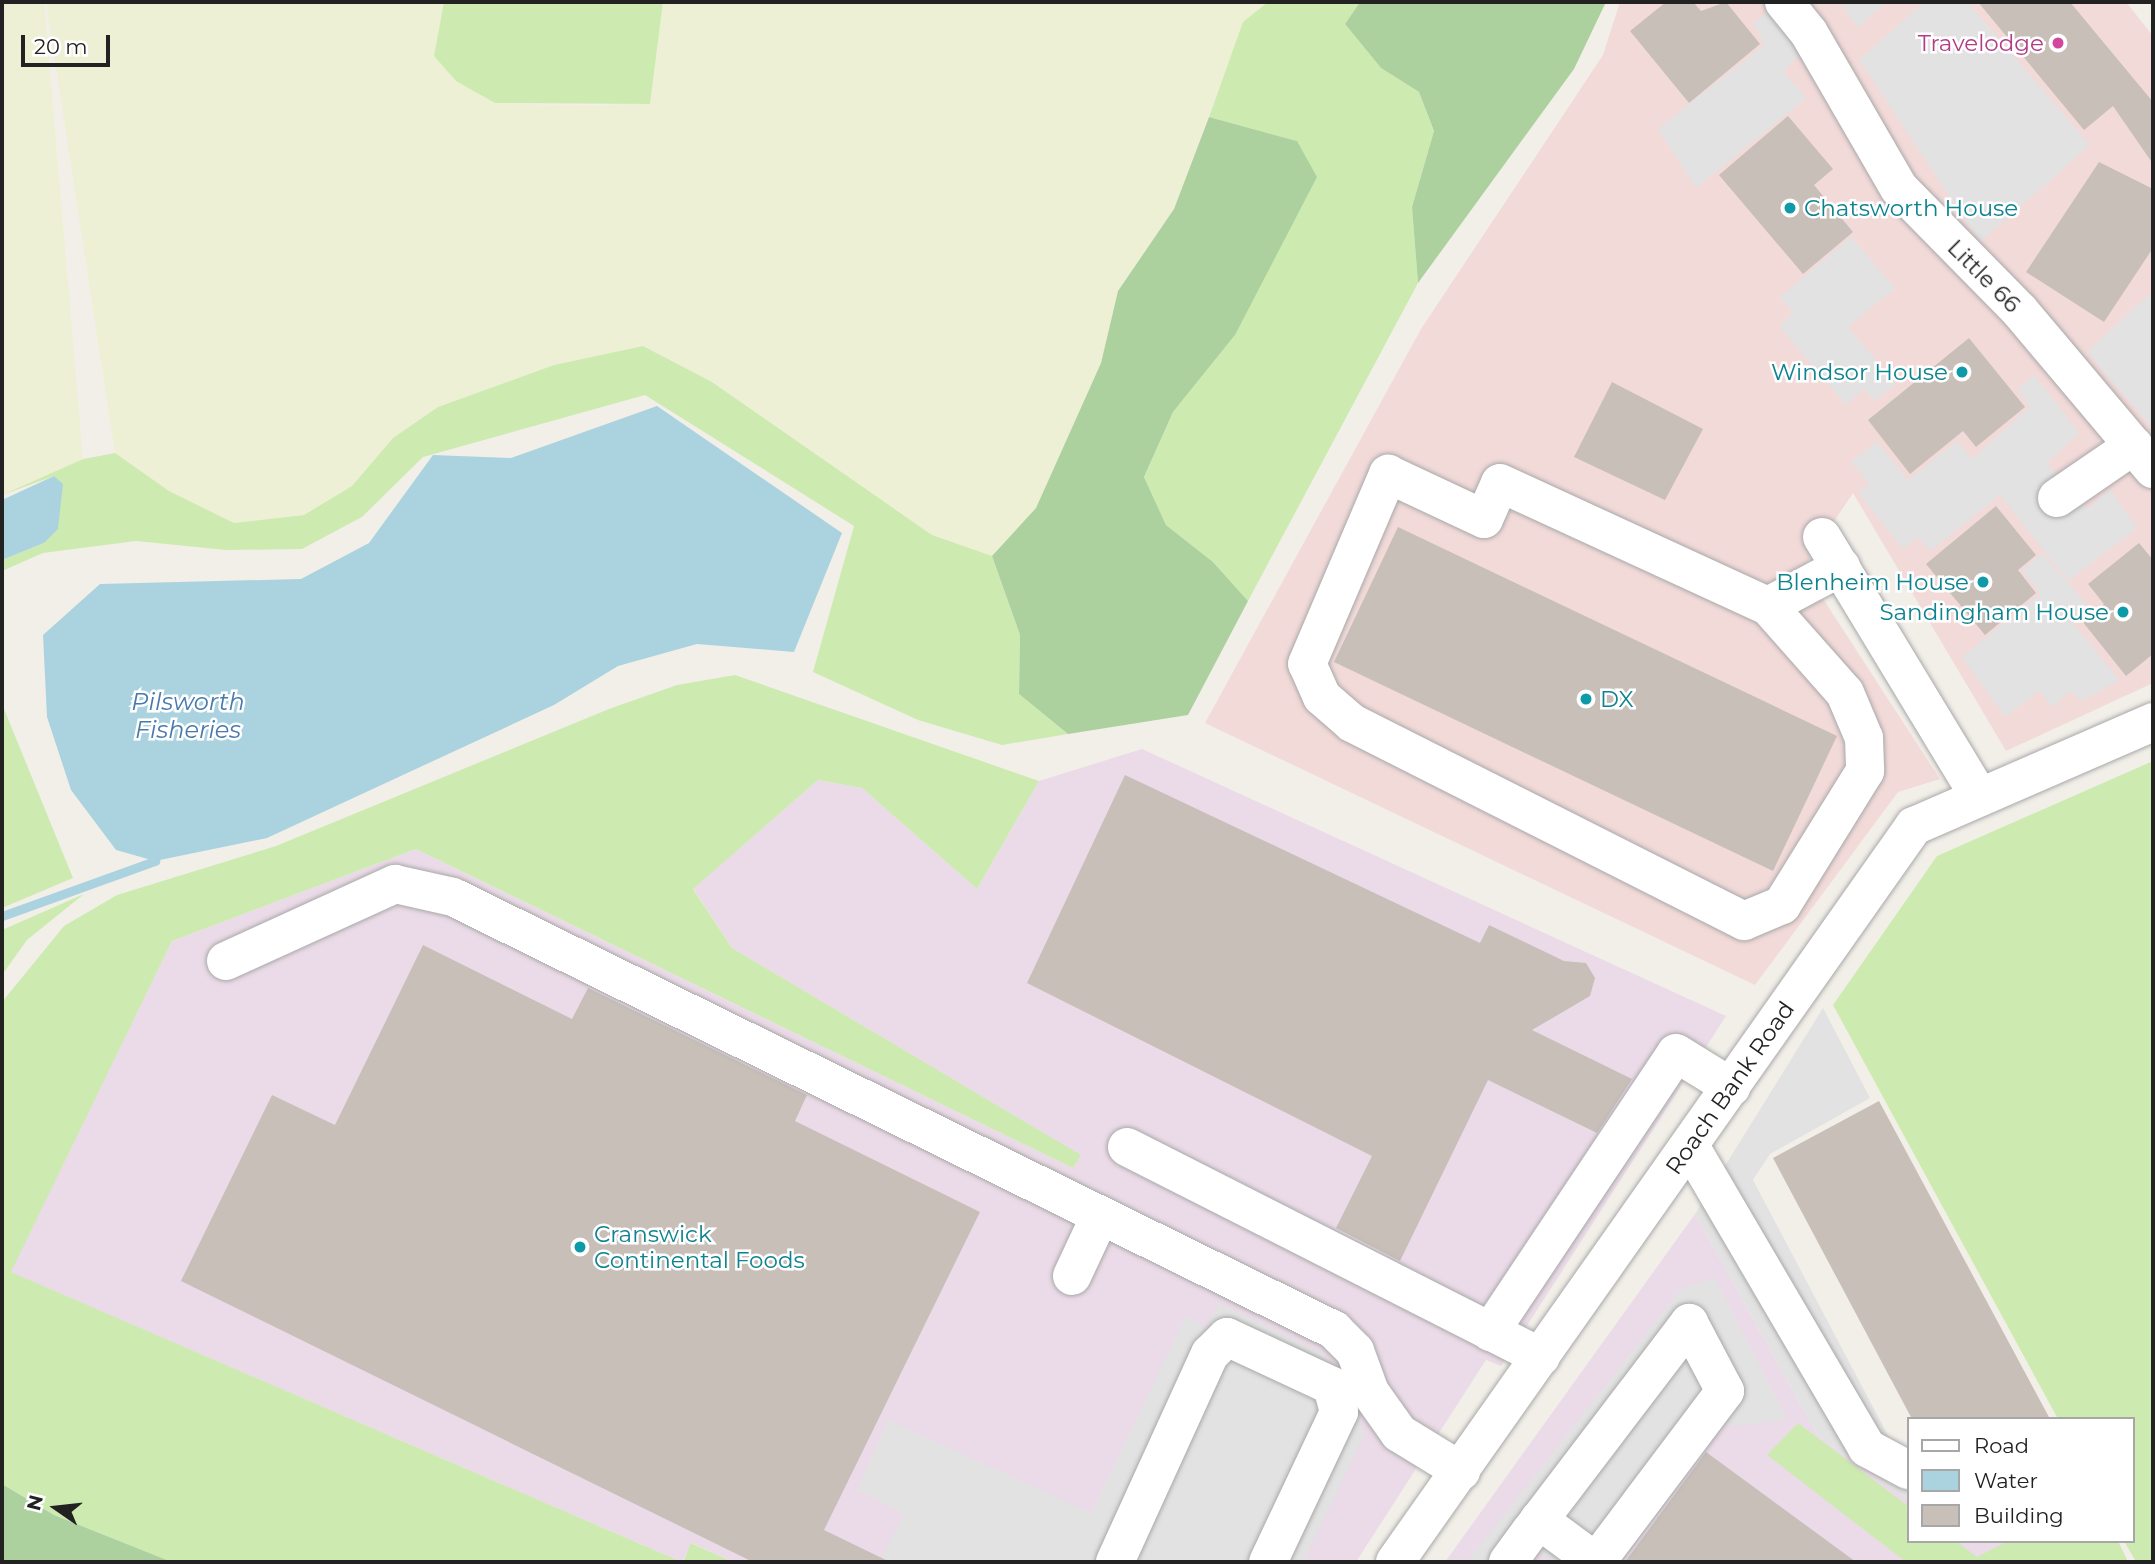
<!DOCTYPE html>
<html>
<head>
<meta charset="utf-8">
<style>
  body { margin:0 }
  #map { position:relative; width:2155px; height:1564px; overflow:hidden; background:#f2efe9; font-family:Montserrat,sans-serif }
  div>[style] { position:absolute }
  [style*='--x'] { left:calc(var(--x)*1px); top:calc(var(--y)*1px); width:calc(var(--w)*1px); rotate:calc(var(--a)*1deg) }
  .commercial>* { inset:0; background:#f2dad9 }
  .industrial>* { inset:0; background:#ebdbe8 }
  .farmland>* { inset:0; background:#eef0d5 }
  .grass>* { inset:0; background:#cdebb0 }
  .forest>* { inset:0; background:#add19e }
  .parking>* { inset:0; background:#e2e2e2 }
  .water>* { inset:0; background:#aad3df }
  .stream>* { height:9px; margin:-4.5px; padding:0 4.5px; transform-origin:4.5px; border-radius:4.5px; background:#aad3df }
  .building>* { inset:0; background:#c7bfb8 }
  .roads { filter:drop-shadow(0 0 2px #a9a9a9) drop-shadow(0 0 2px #a9a9a9) }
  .minor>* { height:38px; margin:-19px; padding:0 19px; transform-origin:19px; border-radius:19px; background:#fff }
  .dots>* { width:19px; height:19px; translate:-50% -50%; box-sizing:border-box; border:4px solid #fff; border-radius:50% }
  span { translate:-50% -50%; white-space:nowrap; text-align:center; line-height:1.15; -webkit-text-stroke:5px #fff; paint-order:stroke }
  .hotel-label { font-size:23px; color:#b23c85 }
  .right { translate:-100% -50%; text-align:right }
  .culture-label { font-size:23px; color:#0d838f }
  .left { translate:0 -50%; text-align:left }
  .street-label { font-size:23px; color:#222 }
  .water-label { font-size:24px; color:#4a7aab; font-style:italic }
  .frame { position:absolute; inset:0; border:4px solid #222; pointer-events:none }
  .legend { position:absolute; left:1907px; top:1417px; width:228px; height:126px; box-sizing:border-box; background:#fff; border:2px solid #a7a7a7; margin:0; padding:9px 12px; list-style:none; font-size:21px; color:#222 }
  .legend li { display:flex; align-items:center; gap:14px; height:35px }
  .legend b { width:35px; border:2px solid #a7a7a7 }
  .north { position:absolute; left:21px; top:1473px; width:70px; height:70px; -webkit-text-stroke:5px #fff; paint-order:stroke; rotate:284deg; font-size:19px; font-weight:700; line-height:28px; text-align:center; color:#222 }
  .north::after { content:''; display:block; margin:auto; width:24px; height:32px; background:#222; clip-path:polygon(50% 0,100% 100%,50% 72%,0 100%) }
  .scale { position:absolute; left:21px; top:35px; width:89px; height:32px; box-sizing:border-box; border:4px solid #222; border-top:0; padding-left:9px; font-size:21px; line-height:24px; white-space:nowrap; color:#222; -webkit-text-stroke:5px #fff; paint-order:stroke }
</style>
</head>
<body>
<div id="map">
  <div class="commercial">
    <i style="clip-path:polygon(1620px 2px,2126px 2px,2153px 36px,2153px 683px,2006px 751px,1853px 493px,1803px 568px,1940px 779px,1898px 792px,1755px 985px,1205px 723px,1421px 329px,1603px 55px)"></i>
  </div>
  <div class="industrial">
    <i style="clip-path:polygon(1142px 749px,1726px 1016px,1501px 1366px,1486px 1360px,1356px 1562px,733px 1562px,692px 1543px,682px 1562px,10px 1272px,172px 941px,416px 849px,1073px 1168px,1080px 1155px,732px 948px,693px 888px,818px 780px,862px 788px,977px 889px,1039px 781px)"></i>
    <i style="clip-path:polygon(1695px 1214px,1818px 1436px,1908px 1500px,1908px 1541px,2118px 1541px,2128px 1562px,1445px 1562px)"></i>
  </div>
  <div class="farmland">
    <i style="clip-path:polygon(2px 2px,44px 2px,83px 459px,2px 495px)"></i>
    <i style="clip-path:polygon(46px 2px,444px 2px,434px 56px,495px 103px,590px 106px,650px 103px,663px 2px,1268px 2px,1243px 23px,1174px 209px,1118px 291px,1101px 363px,1036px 508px,992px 556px,932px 535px,712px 382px,643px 346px,554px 365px,438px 407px,393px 438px,352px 486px,304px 515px,234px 523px,169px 491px,115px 453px)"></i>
  </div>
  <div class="grass">
    <i style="clip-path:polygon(444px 2px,663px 2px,650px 104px,495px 103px,456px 81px,434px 56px)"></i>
    <i style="clip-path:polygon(1268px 2px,1360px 2px,1345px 24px,1381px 68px,1419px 92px,1434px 131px,1412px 207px,1418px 283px,1248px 601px,1213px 562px,1166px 525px,1144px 477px,1173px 412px,1235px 335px,1297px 141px,1209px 117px,1243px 22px)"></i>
    <i style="clip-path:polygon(643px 346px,712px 382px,932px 535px,992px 556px,1020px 635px,1019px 694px,1068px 734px,1002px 745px,918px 720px,813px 672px,854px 526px,645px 395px,423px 457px,362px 517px,302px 549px,226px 550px,136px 541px,43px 553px,2px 571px,2px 560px,44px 543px,54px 476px,2px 495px,83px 459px,115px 453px,169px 491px,234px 523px,304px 515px,352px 486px,393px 438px,438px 407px,554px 365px)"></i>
    <i style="clip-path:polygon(735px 675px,1039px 781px,977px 889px,862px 788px,818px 780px,693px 889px,732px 948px,1081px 1155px,1073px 1168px,416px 849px,172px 941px,11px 1272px,682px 1562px,172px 1562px,54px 1515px,2px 1484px,2px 1002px,64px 926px,117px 895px,276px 846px,609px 709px,677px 685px)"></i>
    <i style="clip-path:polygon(2px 704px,73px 878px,2px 908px)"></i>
    <i style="clip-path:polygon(2153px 761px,2153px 1562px,2136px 1562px,2124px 1541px,2132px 1541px,2132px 1419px,2058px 1419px,1833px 1005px,1937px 856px)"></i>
    <i style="clip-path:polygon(84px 894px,27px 940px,2px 975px,2px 930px)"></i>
    <i style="clip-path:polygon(1798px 1423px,1908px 1506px,1908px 1541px,1956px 1541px,1977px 1557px,2008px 1541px,2118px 1541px,2128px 1562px,1906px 1562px,1767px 1455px)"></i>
    <i style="clip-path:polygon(691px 1543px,733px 1562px,683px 1562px)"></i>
  </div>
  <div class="forest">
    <i style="clip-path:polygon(1360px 2px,1606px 2px,1574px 69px,1418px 283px,1412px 207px,1434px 131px,1419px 92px,1381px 68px,1345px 24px)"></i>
    <i style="clip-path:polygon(1209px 117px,1297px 141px,1317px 177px,1235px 335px,1173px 412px,1144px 477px,1166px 525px,1213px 562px,1248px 601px,1188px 715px,1068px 734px,1019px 694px,1020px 635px,992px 556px,1036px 508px,1101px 363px,1118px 291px,1174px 209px)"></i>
    <i style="clip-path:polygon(2px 1484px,54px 1515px,172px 1562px,2px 1562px)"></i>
  </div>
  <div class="parking">
    <i style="clip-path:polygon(1839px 2px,1887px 2px,1858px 27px)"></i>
    <i style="clip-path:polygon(1924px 2px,1967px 2px,2090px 145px,1980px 242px,1859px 60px)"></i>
    <i style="clip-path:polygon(1771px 10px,1800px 55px,1783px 71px,1806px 98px,1696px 188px,1658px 129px,1764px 45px,1754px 23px)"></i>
    <i style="clip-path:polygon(1851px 237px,1895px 288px,1848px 327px,1896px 384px,1875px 401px,1864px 389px,1846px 405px,1779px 326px,1793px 313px,1780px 297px)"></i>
    <i style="clip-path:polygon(2153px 291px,2153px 429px,2087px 352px)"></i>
    <i style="clip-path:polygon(2034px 375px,2079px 433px,2047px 463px,2087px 509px,2110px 489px,2137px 528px,2068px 581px,2000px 495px,1930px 551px,1918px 537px,1903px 549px,1858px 493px,1869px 484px,1851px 462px,1877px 441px,1908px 480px,1957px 441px,1972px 459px,2030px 407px,2017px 389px)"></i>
    <i style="clip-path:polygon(2042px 553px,2090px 608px,2074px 624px,2119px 680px,2082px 701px,2070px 691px,2053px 707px,2039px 691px,2005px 717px,1962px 657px,2040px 594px,2022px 570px)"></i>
    <i style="clip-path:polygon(1823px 1008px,1870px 1098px,1770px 1154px,1753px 1180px,1902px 1462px,1908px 1459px,1908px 1500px,1818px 1436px,1695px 1214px)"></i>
    <i style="clip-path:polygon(1715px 1278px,1787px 1420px,1702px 1429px,1596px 1562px,1557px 1562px,1536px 1551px,1528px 1562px,1467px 1562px,1682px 1288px)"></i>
    <i style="clip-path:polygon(1219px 1303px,1324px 1354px,1365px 1434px,1303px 1562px,880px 1562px,904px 1513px,857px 1490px,888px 1420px,1091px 1513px,1186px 1316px,1206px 1327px)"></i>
  </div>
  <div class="water">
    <i style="clip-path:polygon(657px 406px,842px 533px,794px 652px,697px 644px,618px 666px,554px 705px,267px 838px,155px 861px,116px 850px,71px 790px,47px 717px,43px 635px,100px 584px,301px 579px,369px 543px,433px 455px,511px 458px)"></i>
    <i style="clip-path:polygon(54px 476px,63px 484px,58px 529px,44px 543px,2px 560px,2px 500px)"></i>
  </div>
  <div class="stream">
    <i style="--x:2;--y:916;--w:163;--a:-19.8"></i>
  </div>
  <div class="building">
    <i style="clip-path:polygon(1666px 2px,1693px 2px,1701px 11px,1726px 2px,1760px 44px,1689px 103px,1630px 31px)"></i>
    <i style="clip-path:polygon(1978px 2px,2070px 2px,2153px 102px,2153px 164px,2113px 106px,2084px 130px)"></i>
    <i style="clip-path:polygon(1788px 116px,1833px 169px,1814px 185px,1853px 232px,1803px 274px,1719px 175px)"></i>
    <i style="clip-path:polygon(2099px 162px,2153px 189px,2153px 248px,2104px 322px,2026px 272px)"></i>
    <i style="clip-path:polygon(1969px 338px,2025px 407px,1976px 447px,1963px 431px,1910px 474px,1868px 420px)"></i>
    <i style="clip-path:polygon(1612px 382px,1703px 429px,1665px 500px,1574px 457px)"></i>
    <i style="clip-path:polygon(1996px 506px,2036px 555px,2018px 570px,2036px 593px,1985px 635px,1926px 564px)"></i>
    <i style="clip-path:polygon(1398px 527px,1837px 736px,1773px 871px,1334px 662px)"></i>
    <i style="clip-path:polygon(2139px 543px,2153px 560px,2153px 654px,2126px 676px,2082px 621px,2104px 604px,2088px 584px)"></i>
    <i style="clip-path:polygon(1125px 775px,1480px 943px,1489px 925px,1564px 961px,1586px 963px,1595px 978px,1590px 996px,1532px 1030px,1632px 1079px,1597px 1133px,1488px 1080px,1400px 1261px,1336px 1228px,1372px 1156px,1027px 983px)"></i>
    <i style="clip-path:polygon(423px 945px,572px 1019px,588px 988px,807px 1095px,795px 1121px,980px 1212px,824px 1530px,890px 1562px,753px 1562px,181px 1281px,272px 1095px,335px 1125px)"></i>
    <i style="clip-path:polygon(1879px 1101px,2050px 1419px,1912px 1419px,1773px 1158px)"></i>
    <i style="clip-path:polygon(1706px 1452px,1856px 1562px,1625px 1562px)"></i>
  </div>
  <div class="roads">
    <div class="minor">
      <i style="--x:1784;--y:2;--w:40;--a:51"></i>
      <i style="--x:1809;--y:33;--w:179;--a:59.9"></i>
      <i style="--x:1899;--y:188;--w:171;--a:45.5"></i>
      <i style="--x:2019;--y:310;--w:208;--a:49.9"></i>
      <i style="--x:2057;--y:498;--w:93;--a:-34.5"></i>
      <i style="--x:1822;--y:537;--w:303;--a:58.8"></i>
      <i style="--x:1768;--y:606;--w:116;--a:48.5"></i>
      <i style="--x:1845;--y:693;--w:49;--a:67.1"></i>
      <i style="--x:1864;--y:738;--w:33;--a:88"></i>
      <i style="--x:1865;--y:771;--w:158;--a:121.8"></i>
      <i style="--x:1782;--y:905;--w:41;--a:157.2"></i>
      <i style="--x:1744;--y:921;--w:439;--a:-153.2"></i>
      <i style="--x:1352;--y:723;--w:40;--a:-139"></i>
      <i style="--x:1322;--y:697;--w:36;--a:-114"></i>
      <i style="--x:1307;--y:664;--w:207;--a:-66.9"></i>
      <i style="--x:1388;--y:474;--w:106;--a:25.1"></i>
      <i style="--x:1484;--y:519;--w:39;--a:-66"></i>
      <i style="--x:1500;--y:483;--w:295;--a:24.7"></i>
      <i style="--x:1768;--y:606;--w:83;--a:-28.1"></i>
      <i style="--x:226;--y:961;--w:186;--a:-24.5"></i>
      <i style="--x:395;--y:884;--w:59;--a:12.6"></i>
      <i style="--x:453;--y:897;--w:982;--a:26.17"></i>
      <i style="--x:1334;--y:1330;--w:30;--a:45"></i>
      <i style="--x:1355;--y:1351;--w:44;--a:69.9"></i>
      <i style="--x:1370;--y:1392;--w:50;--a:54.7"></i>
      <i style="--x:1399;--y:1433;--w:73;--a:31.5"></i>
      <i style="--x:1690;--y:1146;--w:350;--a:59.6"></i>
      <i style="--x:1867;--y:1448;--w:47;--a:28.2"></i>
      <i style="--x:1127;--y:1147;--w:464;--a:26.9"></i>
      <i style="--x:1072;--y:1276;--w:66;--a:-65"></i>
      <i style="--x:1490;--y:1332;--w:335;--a:-56.3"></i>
      <i style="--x:1676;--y:1053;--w:65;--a:31.7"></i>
      <i style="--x:1115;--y:1562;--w:229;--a:-65.5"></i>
      <i style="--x:1210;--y:1354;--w:24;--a:-45"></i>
      <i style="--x:1227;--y:1337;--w:116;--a:25"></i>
      <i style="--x:1332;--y:1386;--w:27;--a:75"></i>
      <i style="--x:1339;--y:1412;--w:166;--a:115.3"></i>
      <i style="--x:1395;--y:1562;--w:901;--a:-54.81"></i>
      <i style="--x:1914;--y:826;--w:261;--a:-23.5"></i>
      <i style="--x:1508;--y:1562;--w:37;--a:-54"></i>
      <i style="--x:1530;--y:1532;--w:263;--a:-52.7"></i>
      <i style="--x:1689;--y:1323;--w:77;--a:62.1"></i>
      <i style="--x:1725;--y:1391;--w:214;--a:127"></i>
      <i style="--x:1596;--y:1562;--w:71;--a:-143.6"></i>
    </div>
  </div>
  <div class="dots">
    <i style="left:2058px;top:43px;background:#d1479c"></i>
    <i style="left:1790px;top:208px;background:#0f9aa8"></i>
    <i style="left:1962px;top:372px;background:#0f9aa8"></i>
    <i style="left:1983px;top:582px;background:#0f9aa8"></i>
    <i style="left:2123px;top:612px;background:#0f9aa8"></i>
    <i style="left:1586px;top:699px;background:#0f9aa8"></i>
    <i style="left:580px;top:1247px;background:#0f9aa8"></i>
  </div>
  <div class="hotel-label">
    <span class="right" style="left:2044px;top:43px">Travelodge</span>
  </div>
  <div class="culture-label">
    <span class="left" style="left:1804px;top:208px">Chatsworth House</span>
    <span class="right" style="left:1948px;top:372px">Windsor House</span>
    <span class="right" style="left:1969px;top:582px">Blenheim House</span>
    <span class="right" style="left:2109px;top:612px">Sandingham House</span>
    <span class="left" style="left:1600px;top:699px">DX</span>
    <span class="left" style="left:594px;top:1247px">Cranswick<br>Continental Foods</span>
  </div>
  <div class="street-label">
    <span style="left:1984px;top:276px;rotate:45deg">Little 66</span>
    <span style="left:1730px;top:1088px;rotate:-55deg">Roach Bank Road</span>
  </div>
  <div class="water-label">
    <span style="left:188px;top:716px">Pilsworth<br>Fisheries</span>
  </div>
  <div class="frame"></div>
  <ul class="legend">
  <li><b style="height:9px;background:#fff"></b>Road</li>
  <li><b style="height:19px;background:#aad3df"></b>Water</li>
  <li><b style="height:19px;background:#c7bfb8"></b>Building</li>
  </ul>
  <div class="north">N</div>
  <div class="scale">20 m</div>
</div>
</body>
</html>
